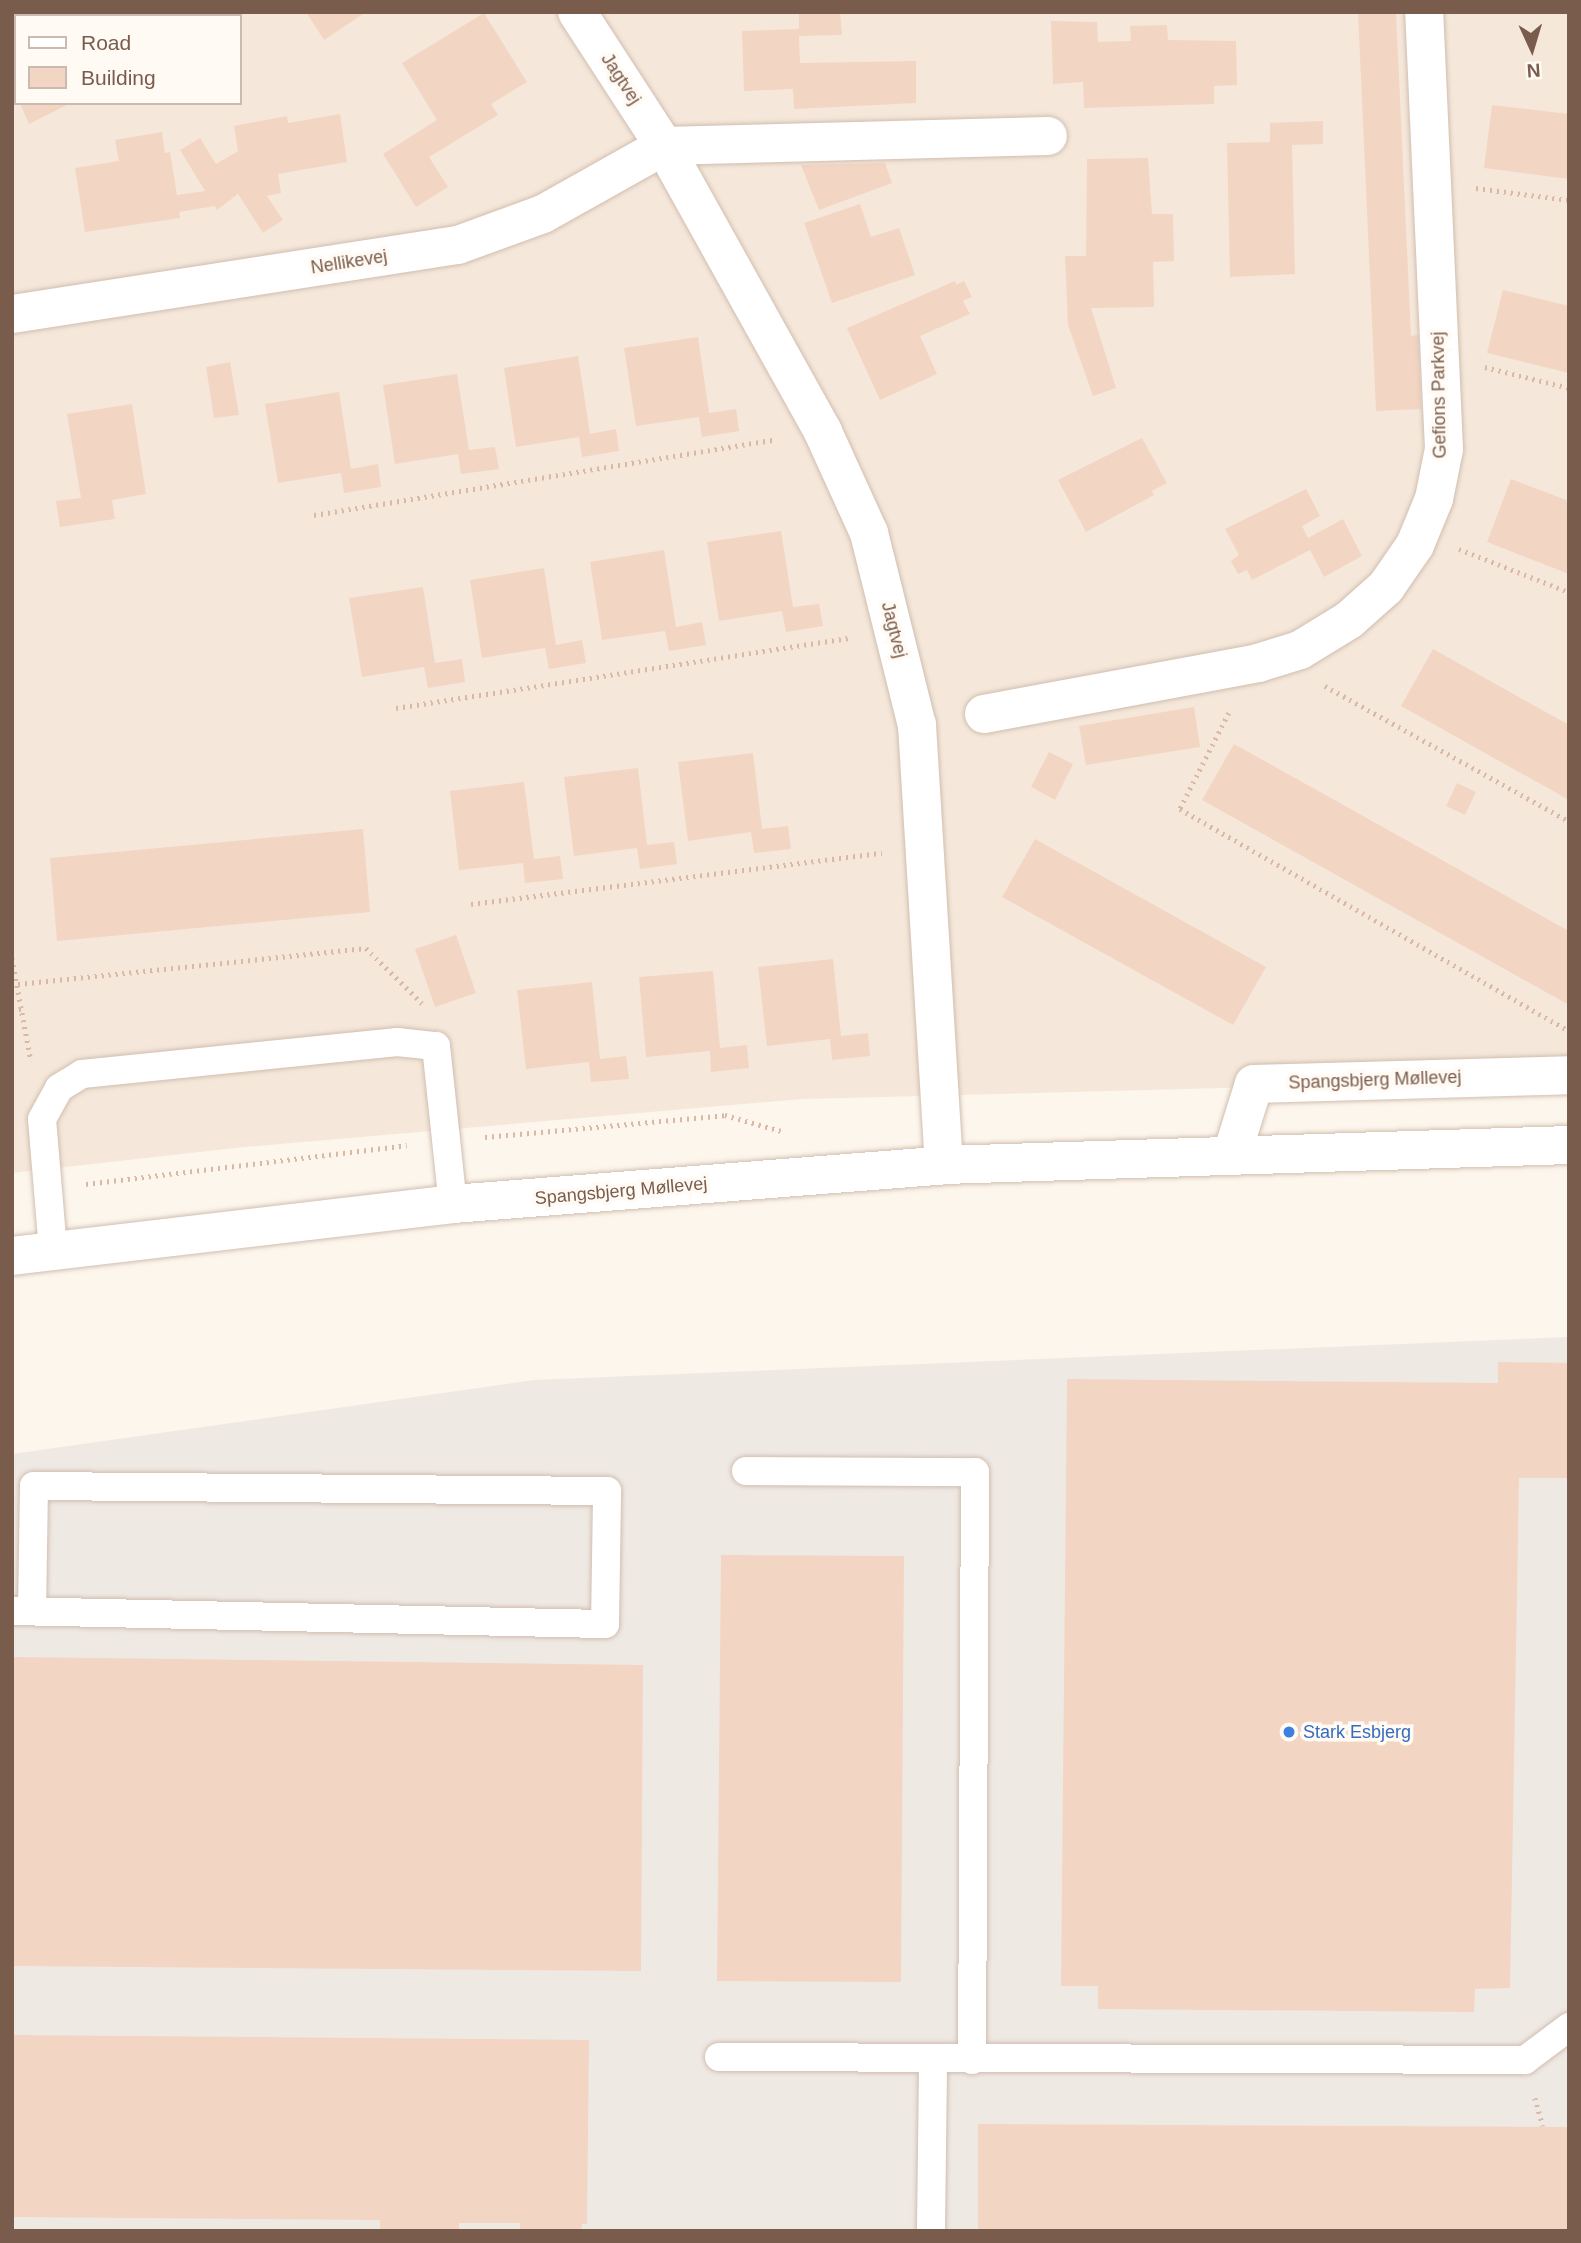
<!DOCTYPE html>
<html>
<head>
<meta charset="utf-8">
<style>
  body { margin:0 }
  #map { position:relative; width:1581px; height:2243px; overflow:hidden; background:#fdf6ec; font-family:Arial,sans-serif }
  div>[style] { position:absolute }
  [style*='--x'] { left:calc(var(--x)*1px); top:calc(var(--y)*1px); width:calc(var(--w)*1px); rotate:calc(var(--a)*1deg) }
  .residential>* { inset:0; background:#f5e8da }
  .industrial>* { inset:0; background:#efe9e4 }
  .building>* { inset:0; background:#f3d5c3 }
  .path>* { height:4.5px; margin-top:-2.25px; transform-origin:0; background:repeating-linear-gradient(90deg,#d9b8a5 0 2px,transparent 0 7px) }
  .roads { filter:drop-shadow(0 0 2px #d1beb0) drop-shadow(0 0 2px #d1beb0) }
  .lane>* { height:28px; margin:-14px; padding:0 14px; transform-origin:14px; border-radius:14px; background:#fff }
  .street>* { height:38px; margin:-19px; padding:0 19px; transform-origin:19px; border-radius:19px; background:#fff }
  .secondary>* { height:38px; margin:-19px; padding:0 19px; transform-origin:19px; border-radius:19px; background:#fff }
  .dots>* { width:19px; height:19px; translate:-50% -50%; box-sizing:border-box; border:4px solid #fffaf3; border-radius:50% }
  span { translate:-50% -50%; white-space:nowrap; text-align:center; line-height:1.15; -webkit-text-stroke:7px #fffaf3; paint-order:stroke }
  .street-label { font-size:18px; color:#7a5c4d }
  .shop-label { font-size:18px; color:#366cbe }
  .left { translate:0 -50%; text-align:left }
  .frame { position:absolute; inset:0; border:14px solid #7a5c4d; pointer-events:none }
  .legend { position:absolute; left:14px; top:14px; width:228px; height:91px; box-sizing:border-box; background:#fffaf3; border:2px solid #cabbb1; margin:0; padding:9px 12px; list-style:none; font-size:21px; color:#7a5c4d }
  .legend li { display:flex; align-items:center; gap:14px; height:35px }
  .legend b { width:35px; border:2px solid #cabbb1 }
  .north { position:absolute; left:1497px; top:14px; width:70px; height:70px; -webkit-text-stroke:5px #fffaf3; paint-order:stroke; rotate:176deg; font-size:19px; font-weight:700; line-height:28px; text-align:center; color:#7a5c4d }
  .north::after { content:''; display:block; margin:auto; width:24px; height:32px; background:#7a5c4d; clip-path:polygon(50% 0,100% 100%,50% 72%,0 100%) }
</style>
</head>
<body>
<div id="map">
  <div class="residential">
    <i style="clip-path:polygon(evenodd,12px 12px,1569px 12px,1569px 1079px,803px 1099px,244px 1147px,12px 1173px,12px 12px,16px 16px,240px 16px,240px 103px,16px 103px,16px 16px)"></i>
  </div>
  <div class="industrial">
    <i style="clip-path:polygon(1569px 1337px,1569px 2231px,12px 2231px,12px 1454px,534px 1380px)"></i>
  </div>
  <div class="building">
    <i style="clip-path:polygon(12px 12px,81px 12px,82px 16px,16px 16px,16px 56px)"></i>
    <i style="clip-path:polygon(306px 12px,366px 12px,324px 40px)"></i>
    <i style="clip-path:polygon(799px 12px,840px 12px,842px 35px,799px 36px,800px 63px,916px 61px,916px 103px,794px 109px,793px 89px,744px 91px,742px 31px,799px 29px)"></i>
    <i style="clip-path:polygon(1358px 12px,1396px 12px,1411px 336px,1418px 335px,1421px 409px,1376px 411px)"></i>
    <i style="clip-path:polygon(484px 13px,527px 82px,491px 104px,498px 115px,429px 157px,448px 187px,416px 207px,383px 154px,437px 120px,402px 63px)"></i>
    <i style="clip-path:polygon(1051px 21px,1097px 22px,1098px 42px,1131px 41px,1130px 26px,1167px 25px,1168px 40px,1236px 41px,1237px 85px,1214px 86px,1214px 104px,1084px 108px,1083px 82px,1053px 84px)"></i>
    <i style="clip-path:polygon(20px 103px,71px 103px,29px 124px)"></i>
    <i style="clip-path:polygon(1492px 105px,1569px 114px,1569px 179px,1484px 168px)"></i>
    <i style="clip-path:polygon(340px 114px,347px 162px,278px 174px,281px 193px,267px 196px,283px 220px,263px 233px,238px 194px,217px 210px,215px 206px,179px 212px,180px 218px,85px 232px,75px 168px,119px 161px,115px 140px,162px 132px,165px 153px,170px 152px,177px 195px,205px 191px,180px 150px,200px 138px,216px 164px,238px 151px,234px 126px,287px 116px,288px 123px)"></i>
    <i style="clip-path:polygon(1323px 121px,1323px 144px,1292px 145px,1295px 274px,1230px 277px,1227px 143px,1270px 142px,1270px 123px)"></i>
    <i style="clip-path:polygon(1148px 158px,1152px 214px,1173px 214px,1174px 261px,1153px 262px,1154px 307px,1091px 308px,1116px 388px,1093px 396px,1068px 325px,1065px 256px,1086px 256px,1087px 159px)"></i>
    <i style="clip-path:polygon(885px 163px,892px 183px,819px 210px,801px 165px)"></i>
    <i style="clip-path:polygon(860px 204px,871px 237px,899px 228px,915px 275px,832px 303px,804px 223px)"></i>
    <i style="clip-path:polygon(955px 281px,956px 285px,964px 281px,972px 297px,963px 301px,970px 314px,920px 336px,937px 374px,880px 400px,847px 328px)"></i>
    <i style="clip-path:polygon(1503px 290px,1569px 306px,1569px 373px,1487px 353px)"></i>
    <i style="clip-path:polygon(698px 337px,709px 413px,736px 409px,739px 431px,702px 437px,699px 417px,636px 426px,624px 348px)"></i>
    <i style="clip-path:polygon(578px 356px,590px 434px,616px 429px,619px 451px,582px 457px,579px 437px,516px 447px,504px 368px)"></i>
    <i style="clip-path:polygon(230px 362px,239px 415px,214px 418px,206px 367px)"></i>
    <i style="clip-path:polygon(457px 374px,469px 450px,495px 447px,499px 469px,461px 474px,458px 454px,395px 464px,383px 385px)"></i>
    <i style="clip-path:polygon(339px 392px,351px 469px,378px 464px,381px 487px,344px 493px,341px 473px,278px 483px,265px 404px)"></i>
    <i style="clip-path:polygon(132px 404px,146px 494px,112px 500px,115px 519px,60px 527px,56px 501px,81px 498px,67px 414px)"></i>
    <i style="clip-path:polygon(1142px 438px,1167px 483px,1152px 491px,1154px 495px,1086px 532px,1058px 480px)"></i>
    <i style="clip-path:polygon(1511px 479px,1569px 501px,1569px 574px,1487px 542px)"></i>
    <i style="clip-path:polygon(1306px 489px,1320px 516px,1302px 526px,1308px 538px,1343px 519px,1362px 556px,1324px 577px,1310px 550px,1252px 580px,1247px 570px,1238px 574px,1231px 561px,1239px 555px,1225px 529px)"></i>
    <i style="clip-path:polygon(781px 531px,793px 607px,819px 604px,823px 626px,786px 632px,782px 611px,719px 621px,707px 542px)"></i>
    <i style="clip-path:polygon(664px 550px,676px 627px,702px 622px,706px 645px,669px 651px,665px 631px,602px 640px,590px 562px)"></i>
    <i style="clip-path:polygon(544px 568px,556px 645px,582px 640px,586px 663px,549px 669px,545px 648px,482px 658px,470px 580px)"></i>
    <i style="clip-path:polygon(423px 587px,435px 663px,462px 659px,465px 682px,428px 688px,424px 667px,362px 677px,349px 598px)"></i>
    <i style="clip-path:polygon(1433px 649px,1569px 725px,1569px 800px,1401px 706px)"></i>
    <i style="clip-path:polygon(1194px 707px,1200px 747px,1086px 765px,1079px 726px)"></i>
    <i style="clip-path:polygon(1234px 744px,1569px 931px,1569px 1005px,1202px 800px)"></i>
    <i style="clip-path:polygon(1049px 752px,1073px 764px,1055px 800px,1031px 787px)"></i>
    <i style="clip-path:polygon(753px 753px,762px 829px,788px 826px,791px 849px,754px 853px,751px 832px,688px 841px,678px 762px)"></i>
    <i style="clip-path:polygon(638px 768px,647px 845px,674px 842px,677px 864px,640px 869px,637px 848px,574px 856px,564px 777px)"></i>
    <i style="clip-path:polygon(524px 782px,534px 859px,560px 856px,563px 879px,525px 883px,523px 863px,459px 870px,450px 791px)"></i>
    <i style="clip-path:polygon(1457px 783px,1476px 792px,1465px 815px,1446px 806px)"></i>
    <i style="clip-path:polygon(363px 829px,370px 912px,57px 941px,50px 858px)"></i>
    <i style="clip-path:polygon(1035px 839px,1266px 967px,1233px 1025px,1002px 897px)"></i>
    <i style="clip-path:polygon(456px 935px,476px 993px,435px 1007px,415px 949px)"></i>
    <i style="clip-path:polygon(833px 959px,841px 1036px,868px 1033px,870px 1056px,832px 1060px,830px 1039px,767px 1046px,758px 967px)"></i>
    <i style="clip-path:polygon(713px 971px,720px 1048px,747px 1045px,749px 1068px,711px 1072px,710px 1051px,646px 1057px,639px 977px)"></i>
    <i style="clip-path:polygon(592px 982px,600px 1059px,626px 1056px,629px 1079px,591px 1082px,589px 1062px,526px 1069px,517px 990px)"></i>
    <i style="clip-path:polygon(1498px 1362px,1569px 1363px,1569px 1478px,1519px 1478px,1510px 1988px,1475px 1989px,1474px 2012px,1098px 2009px,1098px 1986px,1061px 1986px,1067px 1379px,1498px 1383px)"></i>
    <i style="clip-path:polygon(721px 1555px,904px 1556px,901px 1982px,717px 1981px)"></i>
    <i style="clip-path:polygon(12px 1657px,643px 1665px,641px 1971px,12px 1966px)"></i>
    <i style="clip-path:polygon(12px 2035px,589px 2040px,587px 2224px,582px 2224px,581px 2231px,520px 2231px,520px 2223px,459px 2223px,459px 2231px,380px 2231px,380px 2220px,12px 2217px)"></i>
    <i style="clip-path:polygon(978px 2124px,1569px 2127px,1569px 2231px,978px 2231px)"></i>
  </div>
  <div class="path">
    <i style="--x:1476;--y:188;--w:94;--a:7.4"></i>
    <i style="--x:1485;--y:367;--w:87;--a:14"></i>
    <i style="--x:314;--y:515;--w:469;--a:-9.3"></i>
    <i style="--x:1459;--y:549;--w:118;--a:21.4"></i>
    <i style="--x:1325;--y:686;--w:279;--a:29"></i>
    <i style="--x:396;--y:708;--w:458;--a:-8.8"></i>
    <i style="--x:1229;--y:713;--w:108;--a:117"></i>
    <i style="--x:1180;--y:809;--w:447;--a:29.7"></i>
    <i style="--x:471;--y:904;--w:414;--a:-7.1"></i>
    <i style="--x:12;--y:958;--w:105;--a:79.5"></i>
    <i style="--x:18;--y:984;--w:350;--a:-5.9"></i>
    <i style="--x:366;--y:948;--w:80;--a:44.5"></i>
    <i style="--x:12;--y:1010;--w:10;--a:0"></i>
    <i style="--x:485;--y:1137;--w:241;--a:-5.2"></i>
    <i style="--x:725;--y:1115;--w:58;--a:15.9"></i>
    <i style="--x:86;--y:1184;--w:323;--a:-6.9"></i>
    <i style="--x:1535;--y:2098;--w:29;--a:74"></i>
  </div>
  <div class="roads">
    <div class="lane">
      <i style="--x:53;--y:1250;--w:131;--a:-94.8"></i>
      <i style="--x:42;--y:1119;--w:35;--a:-61"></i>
      <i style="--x:59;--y:1088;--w:27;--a:-31"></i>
      <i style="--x:82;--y:1074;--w:317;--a:-5.8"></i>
      <i style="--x:397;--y:1042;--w:39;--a:6"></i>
      <i style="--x:436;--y:1046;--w:159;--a:83.9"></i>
      <i style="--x:746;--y:1471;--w:229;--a:0.3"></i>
      <i style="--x:975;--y:1472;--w:588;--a:90.29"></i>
      <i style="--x:12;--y:1611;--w:593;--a:1.26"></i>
      <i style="--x:605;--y:1624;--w:133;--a:-89.1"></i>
      <i style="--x:607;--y:1491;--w:573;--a:-179.5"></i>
      <i style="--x:34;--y:1486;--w:125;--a:90.9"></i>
      <i style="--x:719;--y:2057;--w:806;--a:0.21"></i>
      <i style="--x:1525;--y:2060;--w:55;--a:-36.9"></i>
      <i style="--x:931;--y:2231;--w:171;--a:-89.3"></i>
    </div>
    <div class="street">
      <i style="--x:12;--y:314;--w:451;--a:-8.8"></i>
      <i style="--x:458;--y:245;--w:90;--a:-20"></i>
      <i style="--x:543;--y:214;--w:139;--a:-29.3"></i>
      <i style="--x:664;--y:146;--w:384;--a:-1.5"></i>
      <i style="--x:984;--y:714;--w:279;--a:-10.5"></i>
      <i style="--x:1258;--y:663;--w:44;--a:-17.2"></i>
      <i style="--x:1300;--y:650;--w:57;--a:-31.5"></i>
      <i style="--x:1349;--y:620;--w:50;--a:-41.7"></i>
      <i style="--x:1386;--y:587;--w:51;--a:-55.4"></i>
      <i style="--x:1415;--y:545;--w:50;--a:-67.6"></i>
      <i style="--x:1434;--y:499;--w:51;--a:-78.7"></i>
      <i style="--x:1444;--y:449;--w:437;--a:-92.6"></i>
      <i style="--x:1232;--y:1154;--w:73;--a:-72.6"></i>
      <i style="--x:1254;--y:1084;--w:315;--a:-1.6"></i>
    </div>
    <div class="secondary">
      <i style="--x:577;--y:12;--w:160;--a:57"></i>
      <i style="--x:664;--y:146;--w:327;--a:60.9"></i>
      <i style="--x:823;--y:432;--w:111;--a:65.5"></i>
      <i style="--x:869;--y:533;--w:198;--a:76"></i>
      <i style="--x:917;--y:725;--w:441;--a:86.5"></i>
      <i style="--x:12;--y:1256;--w:444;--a:-6.7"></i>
      <i style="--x:453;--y:1204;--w:493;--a:-4.5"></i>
      <i style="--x:944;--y:1165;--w:625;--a:-1.83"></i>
    </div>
  </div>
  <div class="dots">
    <i style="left:1289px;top:1732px;background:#3f7fe0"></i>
  </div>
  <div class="street-label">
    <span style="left:621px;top:79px;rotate:57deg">Jagtvej</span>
    <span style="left:349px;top:262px;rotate:-9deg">Nellikevej</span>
    <span style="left:1439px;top:395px;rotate:-91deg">Gefions Parkvej</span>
    <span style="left:894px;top:630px;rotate:76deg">Jagtvej</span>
    <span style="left:1375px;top:1080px;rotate:-2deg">Spangsbjerg Møllevej</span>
    <span style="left:621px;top:1191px;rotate:-5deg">Spangsbjerg Møllevej</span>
  </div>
  <div class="shop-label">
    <span class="left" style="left:1303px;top:1732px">Stark Esbjerg</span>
  </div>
  <div class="frame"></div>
  <ul class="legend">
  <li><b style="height:9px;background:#fff"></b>Road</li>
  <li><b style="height:19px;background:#f3d5c3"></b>Building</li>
  </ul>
  <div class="north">N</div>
</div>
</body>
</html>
